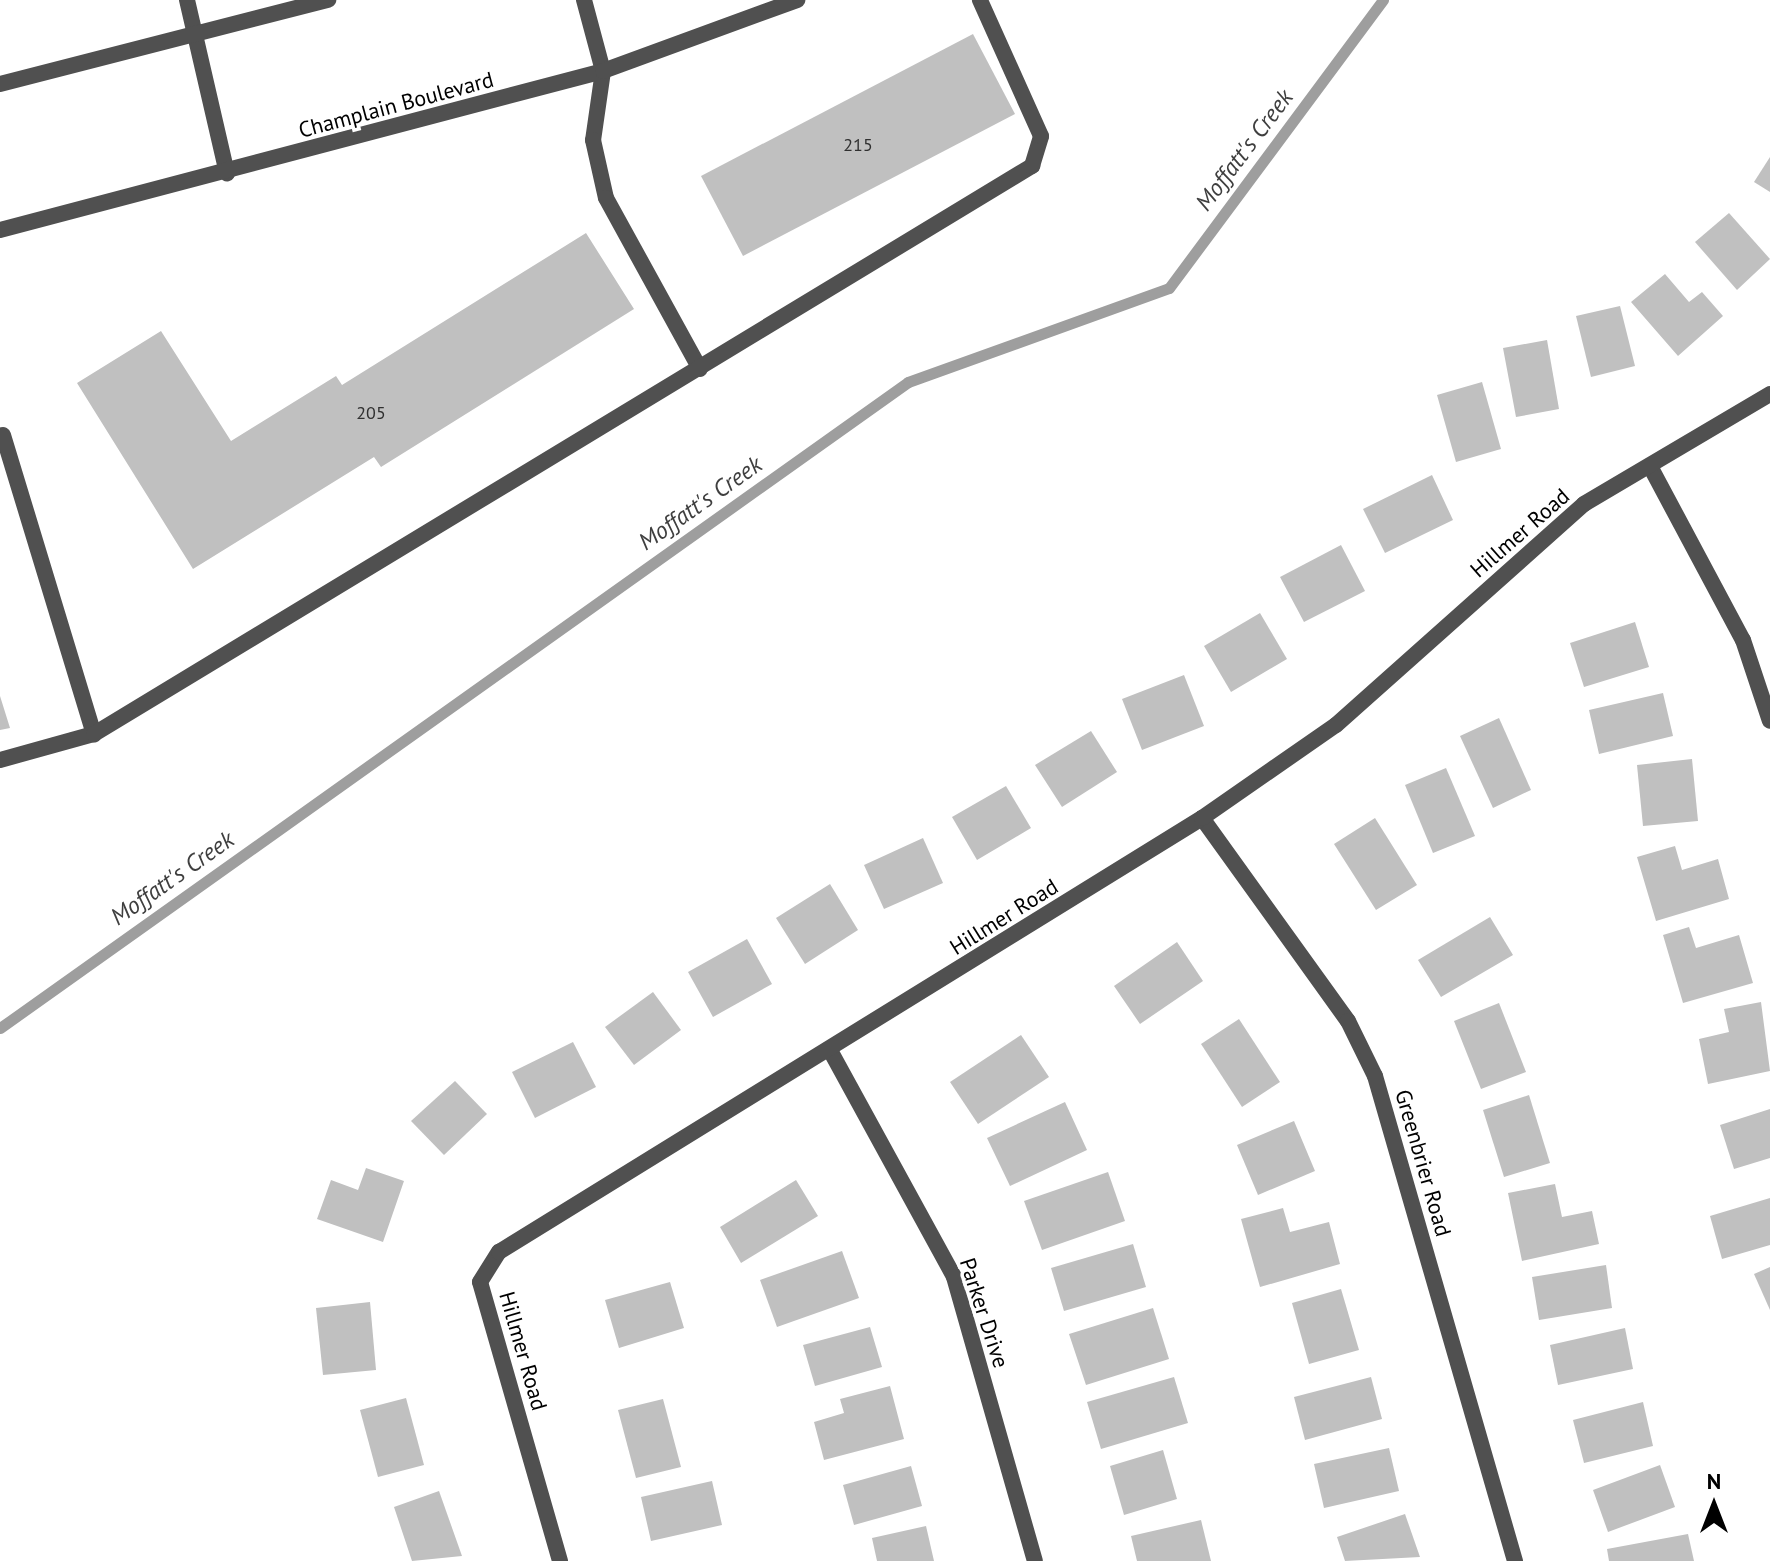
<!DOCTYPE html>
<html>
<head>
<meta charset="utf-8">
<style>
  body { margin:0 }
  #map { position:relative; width:1770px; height:1561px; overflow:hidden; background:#fff; font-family:"PT Sans",sans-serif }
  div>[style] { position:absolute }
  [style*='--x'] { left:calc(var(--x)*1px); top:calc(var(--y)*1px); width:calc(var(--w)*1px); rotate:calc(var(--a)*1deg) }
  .stream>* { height:11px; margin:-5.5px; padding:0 5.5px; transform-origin:5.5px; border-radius:5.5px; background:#9e9e9e }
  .building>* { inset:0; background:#c0c0c0 }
  .service>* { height:16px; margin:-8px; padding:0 8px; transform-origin:8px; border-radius:8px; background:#505050 }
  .minor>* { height:16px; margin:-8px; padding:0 8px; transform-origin:8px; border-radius:8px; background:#505050 }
  .tertiary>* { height:16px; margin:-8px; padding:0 8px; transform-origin:8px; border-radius:8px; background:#505050 }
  span { translate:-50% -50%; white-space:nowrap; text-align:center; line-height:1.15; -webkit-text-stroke:7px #fff; paint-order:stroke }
  .number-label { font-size:18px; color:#303030 }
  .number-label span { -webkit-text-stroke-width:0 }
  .street-label { font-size:22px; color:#000 }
  .water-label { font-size:24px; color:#3f3f3f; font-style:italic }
  .north { position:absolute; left:1674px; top:1465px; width:80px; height:80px; -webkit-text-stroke:6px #fff; paint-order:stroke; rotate:0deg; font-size:22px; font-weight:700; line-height:32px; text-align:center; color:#000 }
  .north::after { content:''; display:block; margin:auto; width:28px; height:36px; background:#000; clip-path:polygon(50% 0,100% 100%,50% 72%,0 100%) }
</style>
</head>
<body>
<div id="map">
  <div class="stream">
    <i style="--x:0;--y:1028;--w:1114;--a:-35.43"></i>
    <i style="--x:908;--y:382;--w:277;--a:-19.8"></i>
    <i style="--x:1169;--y:288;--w:359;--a:-53.4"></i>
  </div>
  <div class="building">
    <i style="clip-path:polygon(973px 34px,1015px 114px,743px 256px,701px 176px)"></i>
    <i style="clip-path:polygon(1770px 157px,1770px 192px,1754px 182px)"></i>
    <i style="clip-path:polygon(1729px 213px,1770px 259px,1737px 290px,1695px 242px)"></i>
    <i style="clip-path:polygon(586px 233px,634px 309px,381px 467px,374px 457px,193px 569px,77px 383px,161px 331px,231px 441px,336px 376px,342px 385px)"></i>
    <i style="clip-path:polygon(1665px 274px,1689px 302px,1702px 292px,1723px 316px,1678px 356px,1631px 302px)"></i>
    <i style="clip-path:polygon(1620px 306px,1635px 366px,1591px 377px,1576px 316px)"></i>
    <i style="clip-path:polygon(1547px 340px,1559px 409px,1516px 417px,1503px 348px)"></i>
    <i style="clip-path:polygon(1482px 382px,1501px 449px,1456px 462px,1437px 395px)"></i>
    <i style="clip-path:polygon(1432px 475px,1453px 520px,1385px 553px,1363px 509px)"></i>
    <i style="clip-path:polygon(1341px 545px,1365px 591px,1304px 622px,1280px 577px)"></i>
    <i style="clip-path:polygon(1260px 613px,1287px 659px,1231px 692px,1204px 646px)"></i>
    <i style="clip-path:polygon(1635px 622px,1649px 667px,1584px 687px,1570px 643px)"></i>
    <i style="clip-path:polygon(1184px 675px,1204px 726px,1142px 750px,1122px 699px)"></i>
    <i style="clip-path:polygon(1663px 693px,1673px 736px,1599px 754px,1589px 710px)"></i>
    <i style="clip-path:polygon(0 696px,10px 728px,0 730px)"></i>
    <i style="clip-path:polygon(1499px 718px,1531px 790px,1493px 808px,1460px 736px)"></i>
    <i style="clip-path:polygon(1091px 731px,1117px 772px,1062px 807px,1035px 765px)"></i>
    <i style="clip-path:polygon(1692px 759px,1698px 821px,1643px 826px,1637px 765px)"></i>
    <i style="clip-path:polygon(1446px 768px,1475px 836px,1433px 853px,1405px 785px)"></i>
    <i style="clip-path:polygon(1006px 786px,1031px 828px,977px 860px,952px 817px)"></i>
    <i style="clip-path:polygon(1375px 818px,1417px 885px,1376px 910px,1334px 844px)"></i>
    <i style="clip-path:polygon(923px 838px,943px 883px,884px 909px,864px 865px)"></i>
    <i style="clip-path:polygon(1675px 846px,1682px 870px,1718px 859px,1729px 899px,1656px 921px,1637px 857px)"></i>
    <i style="clip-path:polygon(830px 884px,858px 930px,805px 964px,776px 918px)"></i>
    <i style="clip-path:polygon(1490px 917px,1513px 955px,1441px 997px,1418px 960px)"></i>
    <i style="clip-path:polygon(1689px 927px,1696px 948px,1739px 935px,1753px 983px,1683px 1003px,1663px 935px)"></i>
    <i style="clip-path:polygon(747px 939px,772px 984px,713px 1017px,688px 972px)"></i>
    <i style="clip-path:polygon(1177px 942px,1203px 981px,1140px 1024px,1114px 986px)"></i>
    <i style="clip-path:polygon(653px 992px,681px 1030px,634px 1065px,605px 1027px)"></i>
    <i style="clip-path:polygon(1761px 1002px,1770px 1071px,1708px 1084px,1699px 1039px,1729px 1032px,1724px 1009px)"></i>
    <i style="clip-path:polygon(1499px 1003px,1526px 1072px,1481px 1089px,1454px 1021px)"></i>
    <i style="clip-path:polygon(1239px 1019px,1280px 1082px,1242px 1107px,1201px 1044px)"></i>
    <i style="clip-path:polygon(1021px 1035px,1049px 1077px,978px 1124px,950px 1082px)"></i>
    <i style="clip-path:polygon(573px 1042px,596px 1087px,535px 1118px,512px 1072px)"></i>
    <i style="clip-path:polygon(455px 1081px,487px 1114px,444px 1155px,411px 1121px)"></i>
    <i style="clip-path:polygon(1529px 1095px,1550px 1163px,1504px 1177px,1483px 1110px)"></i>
    <i style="clip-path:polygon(1065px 1102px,1087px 1150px,1010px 1186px,987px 1138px)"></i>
    <i style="clip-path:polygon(1770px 1109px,1770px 1158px,1734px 1169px,1720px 1125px)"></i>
    <i style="clip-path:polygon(1294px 1121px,1315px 1171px,1258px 1195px,1237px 1145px)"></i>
    <i style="clip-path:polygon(366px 1168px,404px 1181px,383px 1242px,317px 1219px,331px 1180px,358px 1190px)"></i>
    <i style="clip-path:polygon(1108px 1172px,1125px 1221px,1042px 1250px,1024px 1201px)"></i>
    <i style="clip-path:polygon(796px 1180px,818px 1216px,741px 1263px,720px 1227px)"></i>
    <i style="clip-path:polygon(1555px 1184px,1562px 1217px,1592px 1211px,1599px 1244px,1522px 1261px,1508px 1193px)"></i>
    <i style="clip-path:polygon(1770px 1198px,1770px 1245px,1722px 1259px,1710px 1216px)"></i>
    <i style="clip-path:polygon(1283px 1208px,1290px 1232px,1329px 1222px,1340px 1264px,1260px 1287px,1241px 1219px)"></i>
    <i style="clip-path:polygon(1133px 1244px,1146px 1287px,1064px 1311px,1051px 1268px)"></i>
    <i style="clip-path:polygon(842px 1251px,859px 1298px,777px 1327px,760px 1280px)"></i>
    <i style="clip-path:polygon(1606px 1265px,1612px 1308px,1539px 1320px,1532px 1277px)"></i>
    <i style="clip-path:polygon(1770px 1267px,1770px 1310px,1754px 1274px)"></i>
    <i style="clip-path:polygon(670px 1282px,684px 1328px,619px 1348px,605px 1300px)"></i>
    <i style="clip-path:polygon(1341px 1289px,1359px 1350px,1309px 1364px,1292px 1303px)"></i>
    <i style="clip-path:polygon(370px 1302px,376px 1370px,323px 1375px,316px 1308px)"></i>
    <i style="clip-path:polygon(1153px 1308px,1169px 1359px,1086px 1385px,1069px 1334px)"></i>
    <i style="clip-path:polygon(870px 1327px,882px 1367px,815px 1386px,803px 1345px)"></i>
    <i style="clip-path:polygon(1625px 1328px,1633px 1369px,1558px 1385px,1550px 1345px)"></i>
    <i style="clip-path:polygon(1174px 1377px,1188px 1423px,1101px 1449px,1087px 1402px)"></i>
    <i style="clip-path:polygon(1371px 1377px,1382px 1419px,1305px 1440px,1294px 1397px)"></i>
    <i style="clip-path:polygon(890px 1386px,904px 1439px,824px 1460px,814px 1422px,844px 1413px,840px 1399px)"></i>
    <i style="clip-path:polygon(406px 1398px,424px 1465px,378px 1477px,360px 1410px)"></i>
    <i style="clip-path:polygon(663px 1399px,681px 1467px,636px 1478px,618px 1410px)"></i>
    <i style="clip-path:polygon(1643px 1402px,1653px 1446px,1584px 1463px,1573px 1420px)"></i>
    <i style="clip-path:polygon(1389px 1448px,1399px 1491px,1324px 1508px,1314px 1464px)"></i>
    <i style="clip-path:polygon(1163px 1450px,1177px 1499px,1124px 1515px,1110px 1466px)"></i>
    <i style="clip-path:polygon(1660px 1465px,1675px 1507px,1608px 1532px,1593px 1490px)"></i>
    <i style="clip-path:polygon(911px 1466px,922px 1506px,854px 1525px,843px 1485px)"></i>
    <i style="clip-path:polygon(712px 1481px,722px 1525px,651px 1541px,641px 1497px)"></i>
    <i style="clip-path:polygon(439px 1491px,462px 1556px,412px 1561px,394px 1507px)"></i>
    <i style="clip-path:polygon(1405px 1514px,1420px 1557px,1345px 1561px,1337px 1537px)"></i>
    <i style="clip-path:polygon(1201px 1520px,1211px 1561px,1137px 1561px,1131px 1536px)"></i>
    <i style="clip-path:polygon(926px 1526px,934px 1561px,877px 1561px,872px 1538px)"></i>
    <i style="clip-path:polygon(1688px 1534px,1694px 1561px,1609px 1561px,1607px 1549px)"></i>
  </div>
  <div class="service">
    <i style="--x:187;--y:0;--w:178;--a:77"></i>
    <i style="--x:603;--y:71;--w:70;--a:98.2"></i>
    <i style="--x:593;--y:140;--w:59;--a:77.4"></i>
    <i style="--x:606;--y:198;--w:195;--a:61.2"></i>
    <i style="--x:0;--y:84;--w:339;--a:-14.4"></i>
    <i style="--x:3;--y:435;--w:313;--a:73.1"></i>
    <i style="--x:0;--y:760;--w:98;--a:-15.5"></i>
    <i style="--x:94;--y:734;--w:1097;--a:-31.2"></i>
    <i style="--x:1032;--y:166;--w:31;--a:-73"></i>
    <i style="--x:1041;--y:136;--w:149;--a:-114.2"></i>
  </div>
  <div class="minor">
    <i style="--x:584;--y:0;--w:73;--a:75"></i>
    <i style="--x:1651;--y:468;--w:195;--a:61.9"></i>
    <i style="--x:1743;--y:640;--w:85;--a:71.6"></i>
    <i style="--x:1202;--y:818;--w:250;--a:54.3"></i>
    <i style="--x:1348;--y:1021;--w:61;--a:63.9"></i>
    <i style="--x:1375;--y:1076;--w:505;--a:73.9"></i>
    <i style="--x:831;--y:1052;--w:256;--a:61.3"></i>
    <i style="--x:954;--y:1277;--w:295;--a:74.1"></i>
    <i style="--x:560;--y:1561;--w:290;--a:-106"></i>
    <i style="--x:480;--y:1282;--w:36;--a:-58"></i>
    <i style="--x:499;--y:1252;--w:826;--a:-31.69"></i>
    <i style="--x:1202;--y:818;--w:163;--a:-34.8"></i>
    <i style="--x:1336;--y:725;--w:332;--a:-41.7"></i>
    <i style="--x:1584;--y:504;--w:216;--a:-30.6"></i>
  </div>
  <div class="tertiary">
    <i style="--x:0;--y:230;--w:624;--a:-14.77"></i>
    <i style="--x:603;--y:71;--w:207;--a:-20.1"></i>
  </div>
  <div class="number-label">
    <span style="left:858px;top:145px">215</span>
    <span style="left:371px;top:413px">205</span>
  </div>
  <div class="street-label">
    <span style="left:396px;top:105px;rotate:-15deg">Champlain Boulevard</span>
    <span style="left:1520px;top:533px;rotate:-41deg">Hillmer Road</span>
    <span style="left:1004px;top:917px;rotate:-32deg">Hillmer Road</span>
    <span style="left:1423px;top:1163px;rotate:74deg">Greenbrier Road</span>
    <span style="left:984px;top:1313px;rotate:72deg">Parker Drive</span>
    <span style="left:523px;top:1351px;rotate:74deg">Hillmer Road</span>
  </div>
  <div class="water-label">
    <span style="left:1244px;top:150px;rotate:-53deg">Moffatt's Creek</span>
    <span style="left:700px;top:503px;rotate:-35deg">Moffatt's Creek</span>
    <span style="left:172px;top:878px;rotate:-35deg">Moffatt's Creek</span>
  </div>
  <div class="north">N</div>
</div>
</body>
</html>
